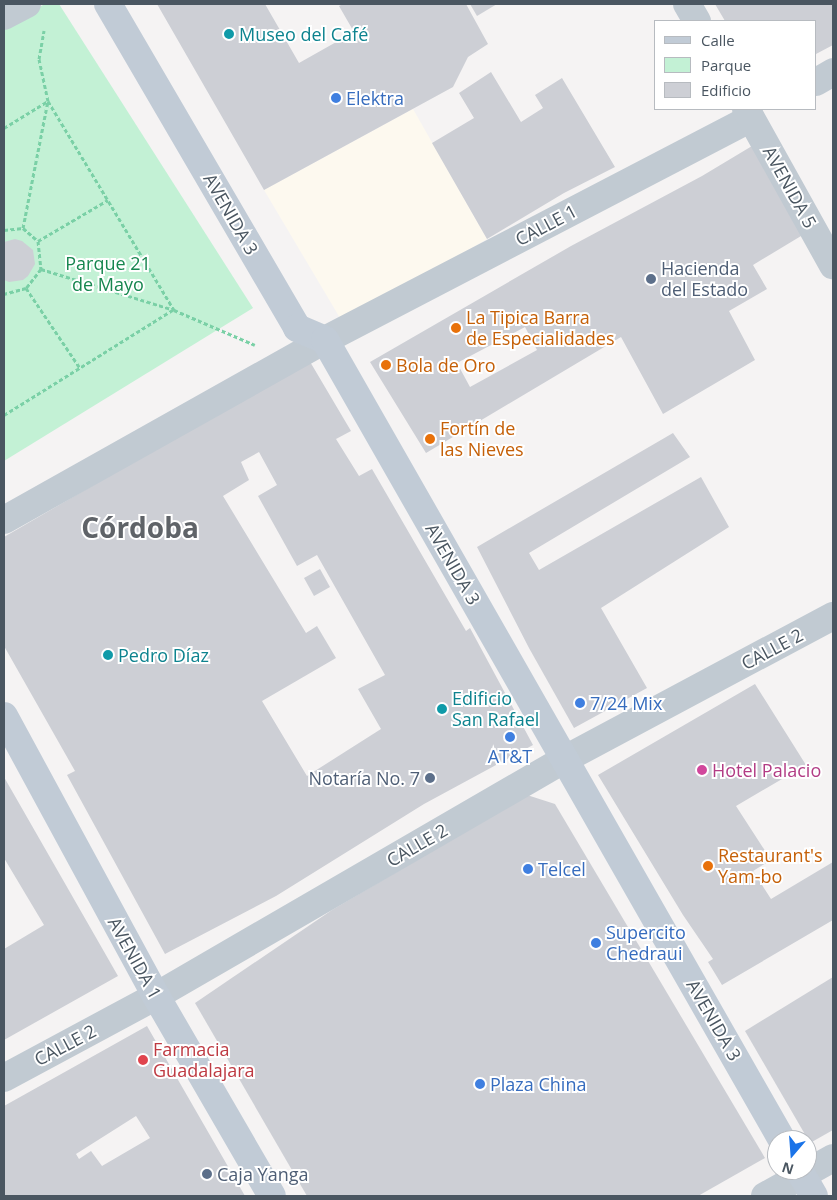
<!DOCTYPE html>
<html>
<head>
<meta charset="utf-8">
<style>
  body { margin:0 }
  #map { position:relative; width:837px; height:1200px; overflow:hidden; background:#f5f3f3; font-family:"Open Sans",sans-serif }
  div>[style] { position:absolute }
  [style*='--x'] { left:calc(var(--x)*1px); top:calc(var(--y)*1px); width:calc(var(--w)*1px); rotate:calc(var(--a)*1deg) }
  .commercial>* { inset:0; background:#fdf9ef }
  .green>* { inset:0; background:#c3f1d5 }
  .building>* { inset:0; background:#cdcfd5 }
  .path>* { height:3px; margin-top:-1.5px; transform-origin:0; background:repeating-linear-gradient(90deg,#7ad0a6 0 4px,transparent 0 6.5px) }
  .pedestrian>* { height:28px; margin:-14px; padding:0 14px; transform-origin:14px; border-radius:14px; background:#c1cad2 }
  .minor>* { height:28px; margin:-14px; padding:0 14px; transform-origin:14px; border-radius:14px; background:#c1cad2 }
  .secondary>* { height:28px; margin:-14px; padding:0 14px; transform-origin:14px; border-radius:14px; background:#c1cbd6 }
  .dots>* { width:14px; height:14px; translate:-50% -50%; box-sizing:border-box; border:2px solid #fff; border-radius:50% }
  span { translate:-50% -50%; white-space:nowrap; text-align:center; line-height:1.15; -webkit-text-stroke:4px #fff; paint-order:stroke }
  .culture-label { font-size:18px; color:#0d838f }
  .left { translate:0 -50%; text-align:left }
  .shop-label { font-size:18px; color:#366cbe }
  .street-label { font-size:18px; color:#4a5661 }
  .park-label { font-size:18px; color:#17864f }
  .service-label { font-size:18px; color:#4e5e75 }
  .right { translate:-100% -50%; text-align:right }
  .food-label { font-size:18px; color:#c56008 }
  .hotel-label { font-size:18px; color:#b23c85 }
  .health-label { font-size:18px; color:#be3a42 }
  .town-label { font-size:28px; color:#5f6368; font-weight:700 }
  .frame { position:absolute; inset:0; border:5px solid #4a5661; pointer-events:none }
  .legend { position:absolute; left:654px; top:20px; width:162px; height:90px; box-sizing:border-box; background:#fff; border:1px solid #b7bbc0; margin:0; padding:6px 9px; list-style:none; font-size:15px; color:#4a5661 }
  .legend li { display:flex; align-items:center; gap:10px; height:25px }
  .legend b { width:25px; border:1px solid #b7bbc0 }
  .north { position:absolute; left:767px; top:1130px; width:50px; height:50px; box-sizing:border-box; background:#fff; border:1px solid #b7bbc0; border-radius:50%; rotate:198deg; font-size:14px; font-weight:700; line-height:20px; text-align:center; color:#4a5661 }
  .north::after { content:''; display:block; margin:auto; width:18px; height:22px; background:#1a73e8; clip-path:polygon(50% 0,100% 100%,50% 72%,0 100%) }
</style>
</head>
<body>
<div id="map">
  <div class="commercial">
    <i style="clip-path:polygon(413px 109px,487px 239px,343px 323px,264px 190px)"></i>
  </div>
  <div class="green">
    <i style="clip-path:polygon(45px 4px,59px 4px,253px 308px,4px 461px,4px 26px)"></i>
  </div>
  <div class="building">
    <i style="clip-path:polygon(157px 4px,265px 4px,299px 63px,354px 32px,339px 6px,343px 4px,466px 4px,488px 44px,468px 57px,453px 87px,264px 190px)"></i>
    <i style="clip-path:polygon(470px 4px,497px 4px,477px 16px)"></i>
    <i style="clip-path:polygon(715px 4px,833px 4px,833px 45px,816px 54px,816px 21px,725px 21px)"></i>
    <i style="clip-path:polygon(491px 72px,521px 122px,543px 108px,535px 95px,562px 78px,615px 167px,564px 193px,487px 239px,432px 143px,474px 118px,459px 93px)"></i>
    <i style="clip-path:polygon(evenodd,752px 146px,806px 233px,753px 265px,767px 289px,729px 311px,755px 360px,663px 414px,621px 337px,426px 453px,370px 362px,571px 246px,702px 176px,752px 146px,525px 327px,537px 350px,470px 387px,457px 363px,525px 327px)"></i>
    <i style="clip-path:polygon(15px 239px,22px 241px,33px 250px,35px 264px,28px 276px,23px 280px,9px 282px,4px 280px,4px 242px)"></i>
    <i style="clip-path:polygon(evenodd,309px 360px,351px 431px,336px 439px,359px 476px,372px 469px,466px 631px,470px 628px,533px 745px,424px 804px,276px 896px,165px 954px,67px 775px,75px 771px,4px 646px,4px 537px,309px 360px,259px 452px,277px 485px,258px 496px,297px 566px,317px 555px,385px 675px,358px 689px,381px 729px,307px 776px,262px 701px,336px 658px,317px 626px,306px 633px,223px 496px,249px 480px,241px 462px,259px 452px)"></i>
    <i style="clip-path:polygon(673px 433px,690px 457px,529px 553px,539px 570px,701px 477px,729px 527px,601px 608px,647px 688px,574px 728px,529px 648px,477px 547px)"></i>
    <i style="clip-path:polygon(320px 569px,330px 587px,314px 596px,304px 578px)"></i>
    <i style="clip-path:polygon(755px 684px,806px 765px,736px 806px,771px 860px,753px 871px,771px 899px,833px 862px,833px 920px,722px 985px,708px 962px,713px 959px,683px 915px,598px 775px)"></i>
    <i style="clip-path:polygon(4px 777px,118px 976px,4px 1040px,4px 949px,44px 925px,4px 858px)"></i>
    <i style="clip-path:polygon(527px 795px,555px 804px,765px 1158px,698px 1196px,307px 1196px,195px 1003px,332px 910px)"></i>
    <i style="clip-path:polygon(833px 977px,833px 1130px,810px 1143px,745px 1031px)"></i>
    <i style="clip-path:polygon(evenodd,147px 1026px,245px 1196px,4px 1196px,4px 1106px,147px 1026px,136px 1116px,150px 1138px,102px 1166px,91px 1151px,79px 1159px,76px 1154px,136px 1116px)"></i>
  </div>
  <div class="path">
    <i style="--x:4;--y:128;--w:52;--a:-31.5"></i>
    <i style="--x:48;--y:101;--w:244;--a:58.9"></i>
    <i style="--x:23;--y:228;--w:129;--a:-78.9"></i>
    <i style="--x:48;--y:101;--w:43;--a:-102.1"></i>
    <i style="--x:39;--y:59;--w:29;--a:-80"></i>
    <i style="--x:4;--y:230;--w:19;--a:-6"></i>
    <i style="--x:23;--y:228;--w:20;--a:41"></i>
    <i style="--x:38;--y:241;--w:28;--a:84"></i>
    <i style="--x:41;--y:269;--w:24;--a:128"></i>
    <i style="--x:26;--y:288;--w:23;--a:165"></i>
    <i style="--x:38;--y:241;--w:81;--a:-30.4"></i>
    <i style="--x:41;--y:269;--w:139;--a:17.1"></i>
    <i style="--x:174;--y:310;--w:88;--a:23.4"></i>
    <i style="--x:26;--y:288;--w:97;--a:56"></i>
    <i style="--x:4;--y:415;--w:199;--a:-31.9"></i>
  </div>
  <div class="pedestrian">
    <i style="--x:4;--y:16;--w:26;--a:-28"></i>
    <i style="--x:4;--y:520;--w:368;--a:-29.3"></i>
    <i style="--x:325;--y:340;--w:480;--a:-27.5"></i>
  </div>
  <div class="minor">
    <i style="--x:687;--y:4;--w:20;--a:60"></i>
    <i style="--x:816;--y:82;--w:20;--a:-30"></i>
    <i style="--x:746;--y:109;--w:179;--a:60.9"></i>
    <i style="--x:4;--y:1078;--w:173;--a:-28.3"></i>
    <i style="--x:156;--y:996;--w:473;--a:-30.1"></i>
    <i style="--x:565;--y:759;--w:304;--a:-28.1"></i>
    <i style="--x:765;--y:1196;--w:78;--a:-29.2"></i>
  </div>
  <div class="secondary">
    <i style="--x:108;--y:4;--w:375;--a:59.7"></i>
    <i style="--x:297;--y:328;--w:30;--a:23"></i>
    <i style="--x:325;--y:340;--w:921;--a:60.26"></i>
    <i style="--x:4;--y:716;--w:319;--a:61.5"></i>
    <i style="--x:156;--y:996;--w:231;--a:59.9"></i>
    <i style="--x:799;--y:1170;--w:30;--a:60"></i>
  </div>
  <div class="dots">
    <i style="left:229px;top:34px;background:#0f9aa8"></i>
    <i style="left:336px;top:98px;background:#3f7fe0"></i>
    <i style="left:651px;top:279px;background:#5c6f8a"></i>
    <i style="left:456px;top:328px;background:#e8710a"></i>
    <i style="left:386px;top:365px;background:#e8710a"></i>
    <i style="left:430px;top:439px;background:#e8710a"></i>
    <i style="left:108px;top:655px;background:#0f9aa8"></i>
    <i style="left:580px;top:703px;background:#3f7fe0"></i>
    <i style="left:442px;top:709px;background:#0f9aa8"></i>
    <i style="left:510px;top:737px;background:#3f7fe0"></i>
    <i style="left:702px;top:770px;background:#d1479c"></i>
    <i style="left:430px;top:778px;background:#5c6f8a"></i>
    <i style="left:708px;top:866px;background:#e8710a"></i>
    <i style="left:528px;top:869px;background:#3f7fe0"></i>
    <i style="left:596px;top:943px;background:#3f7fe0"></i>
    <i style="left:143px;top:1060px;background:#e0444e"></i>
    <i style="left:480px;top:1084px;background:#3f7fe0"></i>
    <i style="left:207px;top:1174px;background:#5c6f8a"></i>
  </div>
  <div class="culture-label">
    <span class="left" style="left:239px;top:34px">Museo del Café</span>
    <span class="left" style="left:118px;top:655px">Pedro Díaz</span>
    <span class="left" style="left:452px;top:709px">Edificio<br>San Rafael</span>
  </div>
  <div class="shop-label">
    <span class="left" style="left:346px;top:98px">Elektra</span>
    <span class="left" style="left:590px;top:703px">7/24 Mix</span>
    <span style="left:510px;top:756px">AT&amp;T</span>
    <span class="left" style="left:538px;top:869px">Telcel</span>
    <span class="left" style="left:606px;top:943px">Supercito<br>Chedraui</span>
    <span class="left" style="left:490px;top:1084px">Plaza China</span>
  </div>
  <div class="street-label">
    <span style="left:790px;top:187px;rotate:61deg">AVENIDA 5</span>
    <span style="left:231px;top:214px;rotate:60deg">AVENIDA 3</span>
    <span style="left:546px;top:225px;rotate:-28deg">CALLE 1</span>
    <span style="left:453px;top:564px;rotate:60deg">AVENIDA 3</span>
    <span style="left:772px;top:649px;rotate:-28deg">CALLE 2</span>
    <span style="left:417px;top:845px;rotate:-30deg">CALLE 2</span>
    <span style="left:135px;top:958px;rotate:61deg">AVENIDA 1</span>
    <span style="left:714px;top:1020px;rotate:60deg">AVENIDA 3</span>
    <span style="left:65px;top:1045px;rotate:-28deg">CALLE 2</span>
  </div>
  <div class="park-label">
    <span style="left:108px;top:274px">Parque 21<br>de Mayo</span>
  </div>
  <div class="service-label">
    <span class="left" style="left:661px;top:279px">Hacienda<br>del Estado</span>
    <span class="right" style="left:420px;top:778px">Notaría No. 7</span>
    <span class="left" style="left:217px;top:1174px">Caja Yanga</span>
  </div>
  <div class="food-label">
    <span class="left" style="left:466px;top:328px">La Tipica Barra<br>de Especialidades</span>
    <span class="left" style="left:396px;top:365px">Bola de Oro</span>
    <span class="left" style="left:440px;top:439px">Fortín de<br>las Nieves</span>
    <span class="left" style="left:718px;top:866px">Restaurant's<br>Yam-bo</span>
  </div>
  <div class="hotel-label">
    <span class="left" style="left:712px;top:770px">Hotel Palacio</span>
  </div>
  <div class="health-label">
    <span class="left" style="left:153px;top:1060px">Farmacia<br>Guadalajara</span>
  </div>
  <div class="town-label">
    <span style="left:140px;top:527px">Córdoba</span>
  </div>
  <div class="frame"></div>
  <ul class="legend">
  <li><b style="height:6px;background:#c1cbd6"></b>Calle</li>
  <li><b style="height:14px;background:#c3f1d5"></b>Parque</li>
  <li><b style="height:14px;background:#cdcfd5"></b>Edificio</li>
  </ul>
  <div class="north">N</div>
</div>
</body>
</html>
